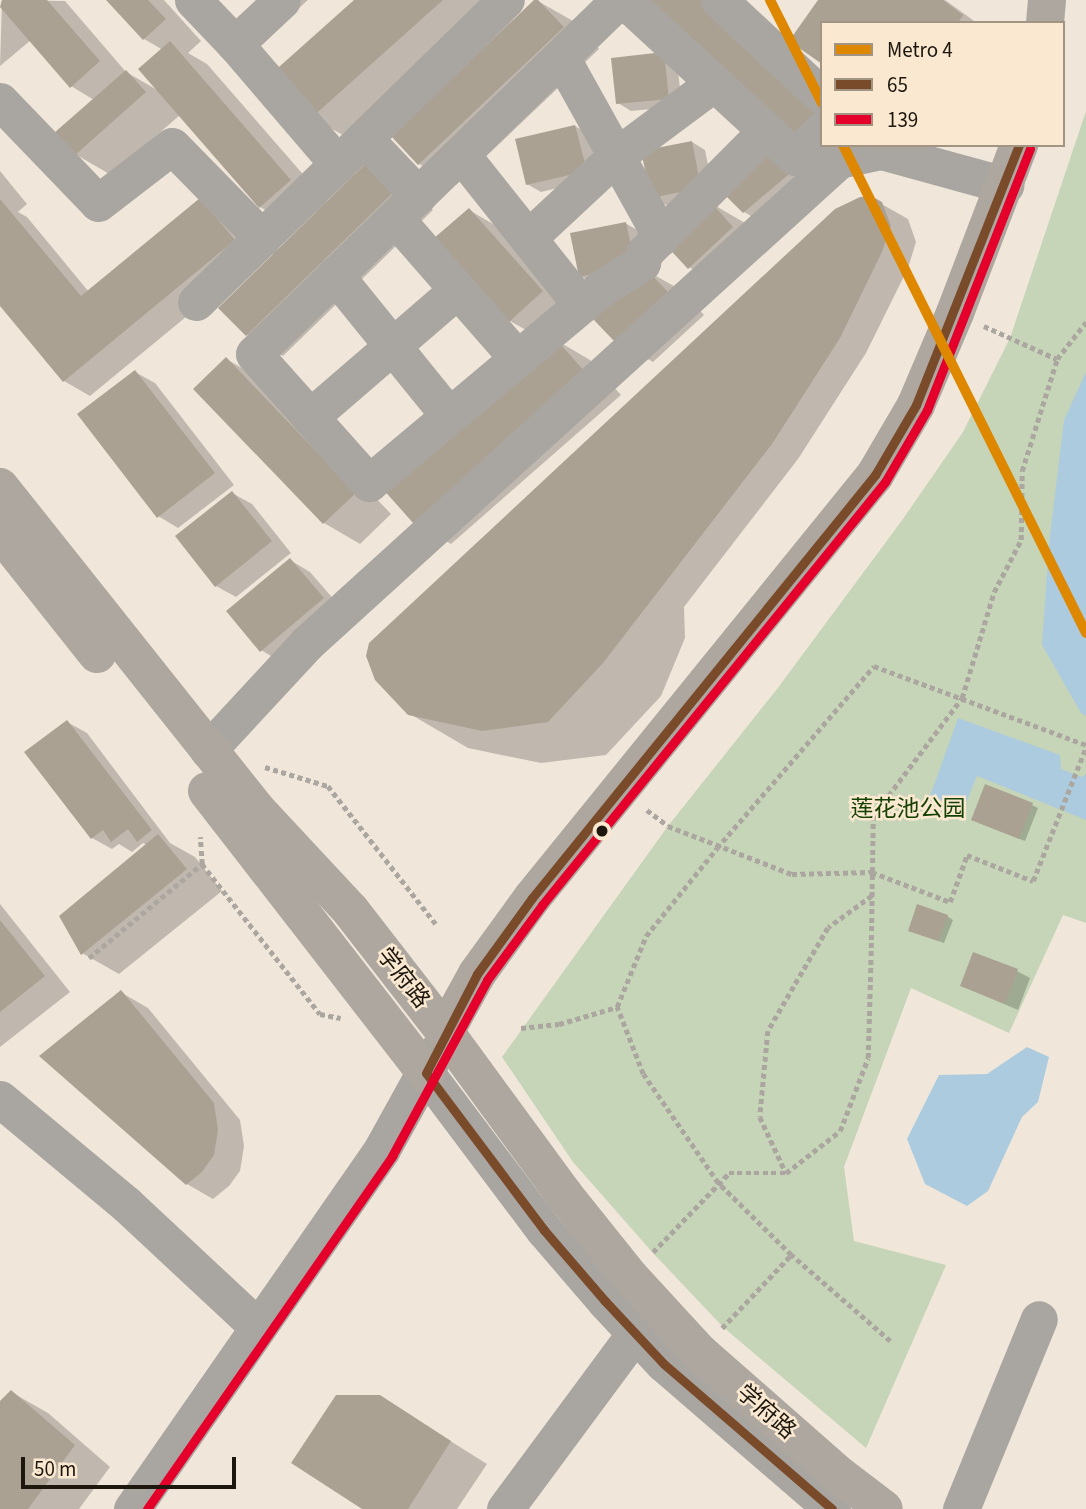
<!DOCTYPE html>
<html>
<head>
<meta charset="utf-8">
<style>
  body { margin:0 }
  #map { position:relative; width:1086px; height:1509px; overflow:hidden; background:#f0e7da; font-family:"Source Sans 3","Noto Sans SC",sans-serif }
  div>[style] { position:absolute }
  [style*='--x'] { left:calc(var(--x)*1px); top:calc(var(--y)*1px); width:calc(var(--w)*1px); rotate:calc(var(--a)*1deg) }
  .forest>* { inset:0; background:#c6d5b7 }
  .water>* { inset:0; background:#adcbde }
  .shadow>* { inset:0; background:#0003 }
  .building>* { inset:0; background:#aba193 }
  .path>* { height:4.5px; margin-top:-2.25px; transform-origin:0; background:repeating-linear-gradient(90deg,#aba69f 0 5px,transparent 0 8.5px) }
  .minor>* { height:37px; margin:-18.5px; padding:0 18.5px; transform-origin:18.5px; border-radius:18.5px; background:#a9a6a1 }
  .major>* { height:38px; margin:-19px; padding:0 19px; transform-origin:19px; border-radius:19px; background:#ada79f }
  .bus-1>* { height:9px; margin:-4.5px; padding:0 4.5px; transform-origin:4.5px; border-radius:4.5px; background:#7a4b2a }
  .bus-2>* { height:9px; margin:-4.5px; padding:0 4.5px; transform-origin:4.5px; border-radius:4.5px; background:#e4002b }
  .metro-1>* { height:10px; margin:-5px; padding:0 5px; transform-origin:5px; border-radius:5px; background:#d80 }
  .dots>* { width:19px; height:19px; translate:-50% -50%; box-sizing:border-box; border:4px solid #fae8d0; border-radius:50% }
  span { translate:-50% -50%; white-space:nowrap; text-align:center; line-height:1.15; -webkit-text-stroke:5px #fae8d0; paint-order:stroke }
  .park-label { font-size:23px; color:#154104 }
  .street-label { font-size:23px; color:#1d170e }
  .legend { position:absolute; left:820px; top:21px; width:245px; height:126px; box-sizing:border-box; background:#fae8d0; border:2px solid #a29482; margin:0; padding:9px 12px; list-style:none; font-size:21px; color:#1d170e }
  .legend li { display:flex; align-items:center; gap:14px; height:35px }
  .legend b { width:35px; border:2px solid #a29482 }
  .scale { position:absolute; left:21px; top:1457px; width:215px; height:32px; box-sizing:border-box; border:4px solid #1d170e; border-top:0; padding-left:9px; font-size:21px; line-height:24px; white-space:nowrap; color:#1d170e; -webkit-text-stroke:5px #fae8d0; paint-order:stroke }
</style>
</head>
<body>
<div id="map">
  <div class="forest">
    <i style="clip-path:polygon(1086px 111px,1086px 923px,1063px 915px,1009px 1033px,911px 988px,844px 1167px,854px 1241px,946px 1265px,866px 1448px,723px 1327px,653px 1253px,573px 1162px,502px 1057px,668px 826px,777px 689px,903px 519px,963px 432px,1010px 338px)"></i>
  </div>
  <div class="water">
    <i style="clip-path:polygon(1086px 372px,1086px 716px,1081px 713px,1042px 645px,1049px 544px,1064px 420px)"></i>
    <i style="clip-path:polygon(958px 718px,1060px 755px,1061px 769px,1082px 777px,1086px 774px,1086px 820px,977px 776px,964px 808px,930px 796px)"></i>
    <i style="clip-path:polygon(1027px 1047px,1049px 1057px,1038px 1102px,1022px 1117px,988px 1191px,967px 1206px,925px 1184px,907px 1139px,939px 1075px,987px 1074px)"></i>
  </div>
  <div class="shadow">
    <i style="clip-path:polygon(2px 0,65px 1px,126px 72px,159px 91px,163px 50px,144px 39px,108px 0,164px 0,201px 41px,188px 53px,207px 64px,328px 203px,406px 184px,433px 210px,283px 356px,247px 335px,317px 214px,315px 211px,297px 228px,260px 207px,180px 115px,111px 175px,75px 154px,94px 100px,71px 86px,31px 40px,0 66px)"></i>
    <i style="clip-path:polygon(259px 0,308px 0,289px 17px)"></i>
    <i style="clip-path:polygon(357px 0,503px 0,348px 138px,311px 117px)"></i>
    <i style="clip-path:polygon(536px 0,573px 21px,599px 49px,456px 185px,419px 164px,393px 136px)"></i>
    <i style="clip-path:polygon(820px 0,945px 0,977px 23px,822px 23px)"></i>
    <i style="clip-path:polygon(613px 60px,677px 62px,682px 106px,631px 111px,618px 103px)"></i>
    <i style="clip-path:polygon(575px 126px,589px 134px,599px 178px,541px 192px,527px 184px)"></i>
    <i style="clip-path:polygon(692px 142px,705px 150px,714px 195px,666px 205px,652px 197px)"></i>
    <i style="clip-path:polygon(807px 165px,781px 233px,744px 212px,721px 188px)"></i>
    <i style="clip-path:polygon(0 171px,27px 204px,18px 212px,27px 217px,89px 292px,200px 200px,260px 256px,90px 396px,64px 381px,0 303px)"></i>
    <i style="clip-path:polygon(871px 198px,908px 219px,916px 242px,908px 268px,866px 353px,798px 459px,684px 607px,685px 638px,661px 696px,606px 755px,541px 763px,468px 748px,410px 714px)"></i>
    <i style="clip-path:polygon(709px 202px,745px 223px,769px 249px,725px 288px,689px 267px)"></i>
    <i style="clip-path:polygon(469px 210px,505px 231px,579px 312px,551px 337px,590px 360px,621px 395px,451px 544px,415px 523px,549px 343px,510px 321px)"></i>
    <i style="clip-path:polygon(625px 223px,639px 231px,647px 271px,681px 290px,704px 315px,653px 362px,617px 341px,594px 283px,580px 276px)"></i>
    <i style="clip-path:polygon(226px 359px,263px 380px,391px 514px,360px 544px,324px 523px)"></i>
    <i style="clip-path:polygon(135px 372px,155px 383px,234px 485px,178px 528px,158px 516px)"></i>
    <i style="clip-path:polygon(232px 493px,252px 504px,291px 553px,236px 597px,216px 586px)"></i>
    <i style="clip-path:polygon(290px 560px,310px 572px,343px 610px,281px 662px,261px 650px)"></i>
    <i style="clip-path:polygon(67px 722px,87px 733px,170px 843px,195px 857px,222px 891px,119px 974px,82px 953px,147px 845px,143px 843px,132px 852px,119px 844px,112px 849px,92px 838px)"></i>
    <i style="clip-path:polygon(1032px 805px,1038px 808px,1025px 841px,979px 823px)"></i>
    <i style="clip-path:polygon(0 904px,70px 992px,0 1047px)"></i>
    <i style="clip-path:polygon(947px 916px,953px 920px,944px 943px,916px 933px)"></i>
    <i style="clip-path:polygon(1017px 971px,1030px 978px,1018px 1010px,962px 986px)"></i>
    <i style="clip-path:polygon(122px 993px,148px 1008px,240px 1120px,244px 1146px,240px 1171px,229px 1186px,213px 1199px,187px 1184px)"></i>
    <i style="clip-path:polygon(11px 1392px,48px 1413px,110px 1467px,79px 1509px,0 1509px,0 1403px)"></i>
    <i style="clip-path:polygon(380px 1397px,487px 1464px,457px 1509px,365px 1509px)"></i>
  </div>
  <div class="building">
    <i style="clip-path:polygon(2px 0,47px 0,100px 61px,70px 88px,0 7px)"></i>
    <i style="clip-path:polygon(106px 0,148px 0,166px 19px,143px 40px)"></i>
    <i style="clip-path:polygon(354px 0,443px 0,310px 119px,270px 75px)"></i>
    <i style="clip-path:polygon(534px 0,538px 0,564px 27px,418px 165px,391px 136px)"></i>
    <i style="clip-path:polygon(639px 0,702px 0,822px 111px,793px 147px)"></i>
    <i style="clip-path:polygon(818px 0,943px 0,963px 15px,958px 23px,822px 23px,822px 64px,789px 41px)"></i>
    <i style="clip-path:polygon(170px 41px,291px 180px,259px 208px,138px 69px)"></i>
    <i style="clip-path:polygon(664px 52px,669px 99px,616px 104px,611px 58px)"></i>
    <i style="clip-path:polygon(126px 70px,146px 92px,74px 156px,54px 133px)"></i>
    <i style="clip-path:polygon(575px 125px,587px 171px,526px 185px,515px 139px)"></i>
    <i style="clip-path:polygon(692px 141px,701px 188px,651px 198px,641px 151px)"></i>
    <i style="clip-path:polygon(770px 142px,795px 169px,743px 213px,718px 188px)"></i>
    <i style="clip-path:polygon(369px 160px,397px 189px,246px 336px,218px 308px)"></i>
    <i style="clip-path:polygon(871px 196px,882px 202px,891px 226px,882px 252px,840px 338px,772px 444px,603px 663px,548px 722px,482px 731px,408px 715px,375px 680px,366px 656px,369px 643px,835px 209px,860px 197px)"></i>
    <i style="clip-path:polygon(200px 198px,235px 240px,63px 382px,0 306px,0 199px,81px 296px)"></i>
    <i style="clip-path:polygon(709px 200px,733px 227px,688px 269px,663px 242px)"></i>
    <i style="clip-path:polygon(469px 208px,543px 291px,509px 322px,433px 239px)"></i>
    <i style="clip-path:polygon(626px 222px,635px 265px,579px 277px,570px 233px)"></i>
    <i style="clip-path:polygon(644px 267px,669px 293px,616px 343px,591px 317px)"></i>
    <i style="clip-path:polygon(554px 337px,586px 373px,414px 524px,382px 488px)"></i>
    <i style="clip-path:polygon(226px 357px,356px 493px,323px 524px,193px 389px)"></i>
    <i style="clip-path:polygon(135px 370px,215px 473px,157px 518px,77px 414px)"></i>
    <i style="clip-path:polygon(232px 491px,272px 541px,215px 587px,175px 536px)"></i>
    <i style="clip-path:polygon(290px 558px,324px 598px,260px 652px,226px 611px)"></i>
    <i style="clip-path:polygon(67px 720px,152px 830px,137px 842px,128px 829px,111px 842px,103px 830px,91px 839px,24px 752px)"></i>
    <i style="clip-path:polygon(985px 784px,1033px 803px,1019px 839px,971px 820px)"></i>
    <i style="clip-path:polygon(158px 834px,187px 869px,81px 955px,59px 916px)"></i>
    <i style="clip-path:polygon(917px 904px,948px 915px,938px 941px,908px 931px)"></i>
    <i style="clip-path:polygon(0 920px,45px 976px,0 1012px)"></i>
    <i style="clip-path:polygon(973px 952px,1018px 969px,1005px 1004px,960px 986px)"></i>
    <i style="clip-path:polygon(121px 990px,214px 1103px,218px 1130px,214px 1155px,202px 1172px,186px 1185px,39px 1056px)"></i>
    <i style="clip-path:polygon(11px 1390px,75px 1445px,28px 1509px,0 1509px,0 1401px)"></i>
    <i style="clip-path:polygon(336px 1395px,380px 1395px,451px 1441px,408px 1509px,362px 1509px,291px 1463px)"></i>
  </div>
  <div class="path">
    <i style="--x:984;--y:326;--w:80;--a:24.3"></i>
    <i style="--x:265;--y:767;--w:66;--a:16.8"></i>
    <i style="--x:328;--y:786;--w:175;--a:52"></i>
    <i style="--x:647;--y:810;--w:26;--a:37"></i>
    <i style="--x:668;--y:826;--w:133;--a:21.2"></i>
    <i style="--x:792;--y:874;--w:80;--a:-1.4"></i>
    <i style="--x:872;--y:872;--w:84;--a:21"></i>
    <i style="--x:950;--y:902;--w:50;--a:-70.1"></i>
    <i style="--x:967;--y:855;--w:71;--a:21.5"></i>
    <i style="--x:1033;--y:881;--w:144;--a:-68.4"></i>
    <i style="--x:202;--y:864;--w:191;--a:51.8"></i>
    <i style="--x:320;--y:1014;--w:21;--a:11"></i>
    <i style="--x:872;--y:896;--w:54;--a:144"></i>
    <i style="--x:828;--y:928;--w:119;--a:120.2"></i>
    <i style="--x:768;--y:1031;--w:86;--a:95.3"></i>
    <i style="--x:760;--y:1117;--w:62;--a:65.1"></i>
    <i style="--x:786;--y:1173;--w:68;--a:-37.9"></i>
    <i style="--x:840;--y:1131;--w:78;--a:-69"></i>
    <i style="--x:868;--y:1058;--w:110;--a:-88.4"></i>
    <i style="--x:871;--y:948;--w:132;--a:-89.1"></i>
    <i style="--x:873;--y:816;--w:148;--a:-53"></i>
    <i style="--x:962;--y:698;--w:111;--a:-73.2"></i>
    <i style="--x:994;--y:592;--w:59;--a:-62.6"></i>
    <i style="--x:1021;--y:540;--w:69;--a:-89.2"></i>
    <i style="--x:1022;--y:471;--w:117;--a:-72.6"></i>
    <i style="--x:1057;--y:359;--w:47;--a:-51.9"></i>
    <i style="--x:89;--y:958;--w:147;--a:-39.8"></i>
    <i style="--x:202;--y:864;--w:27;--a:-94"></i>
    <i style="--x:521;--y:1028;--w:38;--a:-6"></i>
    <i style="--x:559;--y:1024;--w:60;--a:-16.3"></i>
    <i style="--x:653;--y:1252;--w:110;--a:-46.1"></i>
    <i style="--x:729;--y:1173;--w:57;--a:0"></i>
    <i style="--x:722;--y:1328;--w:100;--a:-46.6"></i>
    <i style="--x:890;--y:1341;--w:131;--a:-139"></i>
    <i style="--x:791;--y:1255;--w:103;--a:-135.4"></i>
    <i style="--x:718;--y:1183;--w:132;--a:-124.5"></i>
    <i style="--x:643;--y:1074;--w:72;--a:-111.2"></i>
    <i style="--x:617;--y:1007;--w:77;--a:-67.8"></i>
    <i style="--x:646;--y:936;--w:113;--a:-51.1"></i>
    <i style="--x:717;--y:848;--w:240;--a:-49.2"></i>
    <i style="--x:874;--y:666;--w:226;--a:20.4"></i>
  </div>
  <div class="minor">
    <i style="--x:193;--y:0;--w:61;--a:46.3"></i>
    <i style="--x:235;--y:44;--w:64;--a:-43.1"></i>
    <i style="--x:619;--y:0;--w:508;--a:135.88"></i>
    <i style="--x:254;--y:354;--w:173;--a:48.3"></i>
    <i style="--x:369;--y:483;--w:303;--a:-40"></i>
    <i style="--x:601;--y:288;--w:48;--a:-31.4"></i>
    <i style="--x:642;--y:263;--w:10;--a:-79"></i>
    <i style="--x:644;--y:253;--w:173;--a:-45"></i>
    <i style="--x:624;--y:0;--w:232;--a:42.6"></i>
    <i style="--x:795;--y:157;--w:38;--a:-45"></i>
    <i style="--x:719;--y:0;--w:141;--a:43"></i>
    <i style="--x:235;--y:44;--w:158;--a:49.4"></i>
    <i style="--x:561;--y:57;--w:206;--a:60.9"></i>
    <i style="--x:0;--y:101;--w:141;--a:46.1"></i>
    <i style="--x:98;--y:203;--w:93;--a:-37.6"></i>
    <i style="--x:172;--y:146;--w:129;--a:45.6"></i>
    <i style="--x:364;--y:138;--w:79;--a:46.5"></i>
    <i style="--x:461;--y:154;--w:193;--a:51.5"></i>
    <i style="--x:395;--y:218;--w:186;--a:48.9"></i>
    <i style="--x:528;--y:238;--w:120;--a:-43"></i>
    <i style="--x:616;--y:156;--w:122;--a:-36.7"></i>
    <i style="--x:335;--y:275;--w:181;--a:51"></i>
    <i style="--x:196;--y:302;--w:433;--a:-44.3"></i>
    <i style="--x:310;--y:417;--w:194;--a:-40.8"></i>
    <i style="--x:208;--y:750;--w:144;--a:-47.2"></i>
    <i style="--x:306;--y:644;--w:720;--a:-42.24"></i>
    <i style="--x:839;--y:160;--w:43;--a:-12.1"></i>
    <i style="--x:881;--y:151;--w:129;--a:15.3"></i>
    <i style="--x:426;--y:1073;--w:196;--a:53.1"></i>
    <i style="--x:544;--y:1230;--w:94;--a:49.3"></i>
    <i style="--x:605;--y:1301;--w:85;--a:46.9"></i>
    <i style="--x:663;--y:1363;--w:223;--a:40.8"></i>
    <i style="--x:0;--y:1099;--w:164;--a:39.8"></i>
    <i style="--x:126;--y:1204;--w:180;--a:43"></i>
    <i style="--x:132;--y:1509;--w:438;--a:-55.2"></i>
    <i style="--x:382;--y:1149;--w:110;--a:-61.1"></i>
    <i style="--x:505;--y:1509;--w:219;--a:-53.5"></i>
    <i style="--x:961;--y:1509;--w:205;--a:-67.7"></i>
  </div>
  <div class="major">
    <i style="--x:1045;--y:23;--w:23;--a:-85"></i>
    <i style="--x:0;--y:487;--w:411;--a:51.5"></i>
    <i style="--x:256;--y:809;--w:139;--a:47"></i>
    <i style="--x:351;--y:911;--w:153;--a:52.2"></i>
    <i style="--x:445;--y:1032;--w:203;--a:53.8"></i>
    <i style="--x:565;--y:1196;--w:104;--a:51.3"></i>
    <i style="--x:630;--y:1277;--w:102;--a:47.4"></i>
    <i style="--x:699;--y:1352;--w:186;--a:41.3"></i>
    <i style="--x:839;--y:1475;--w:56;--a:37.1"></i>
    <i style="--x:0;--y:532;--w:156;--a:51.5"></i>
    <i style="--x:207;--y:791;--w:357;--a:52.2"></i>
    <i style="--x:445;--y:1032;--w:66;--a:-61.1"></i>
    <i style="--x:477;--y:974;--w:94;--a:-54.1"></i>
    <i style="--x:532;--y:898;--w:545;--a:-50.96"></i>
    <i style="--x:875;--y:475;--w:81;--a:-59.6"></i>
    <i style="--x:916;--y:405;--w:100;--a:-67"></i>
    <i style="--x:955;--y:313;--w:180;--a:-69.1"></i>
  </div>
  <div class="bus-1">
    <i style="--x:832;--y:1509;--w:223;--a:-139.2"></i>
    <i style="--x:663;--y:1363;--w:85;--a:-133.1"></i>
    <i style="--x:605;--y:1301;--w:94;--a:-130.7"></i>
    <i style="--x:544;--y:1230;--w:196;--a:-126.9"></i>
    <i style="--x:426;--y:1073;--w:111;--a:-62.7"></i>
    <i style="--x:477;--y:974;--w:94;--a:-54.1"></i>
    <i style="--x:532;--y:898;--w:545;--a:-50.96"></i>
    <i style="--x:875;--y:475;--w:81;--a:-59.6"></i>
    <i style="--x:916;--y:405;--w:280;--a:-68.4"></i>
  </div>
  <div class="bus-2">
    <i style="--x:147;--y:1509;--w:430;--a:-55.2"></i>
    <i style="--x:392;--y:1156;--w:200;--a:-61.6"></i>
    <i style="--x:487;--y:980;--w:93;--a:-53.7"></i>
    <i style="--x:542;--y:905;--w:545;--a:-50.96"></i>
    <i style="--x:885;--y:482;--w:83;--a:-59.7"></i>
    <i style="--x:927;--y:410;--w:281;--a:-68.5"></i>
  </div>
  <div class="metro-1">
    <i style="--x:770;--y:0;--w:115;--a:63.2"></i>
    <i style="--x:843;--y:145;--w:545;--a:63.53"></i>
  </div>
  <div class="dots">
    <i style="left:602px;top:831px;background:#1d170e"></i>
  </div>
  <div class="park-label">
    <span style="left:908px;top:809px">莲花池公园</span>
  </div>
  <div class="street-label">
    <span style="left:403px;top:978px;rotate:52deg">学府路</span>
    <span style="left:766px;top:1412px;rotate:41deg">学府路</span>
  </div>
  <ul class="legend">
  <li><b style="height:9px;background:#d80"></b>Metro 4</li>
  <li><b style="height:9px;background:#7a4b2a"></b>65</li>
  <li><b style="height:9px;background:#e4002b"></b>139</li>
  </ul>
  <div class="scale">50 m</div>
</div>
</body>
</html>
